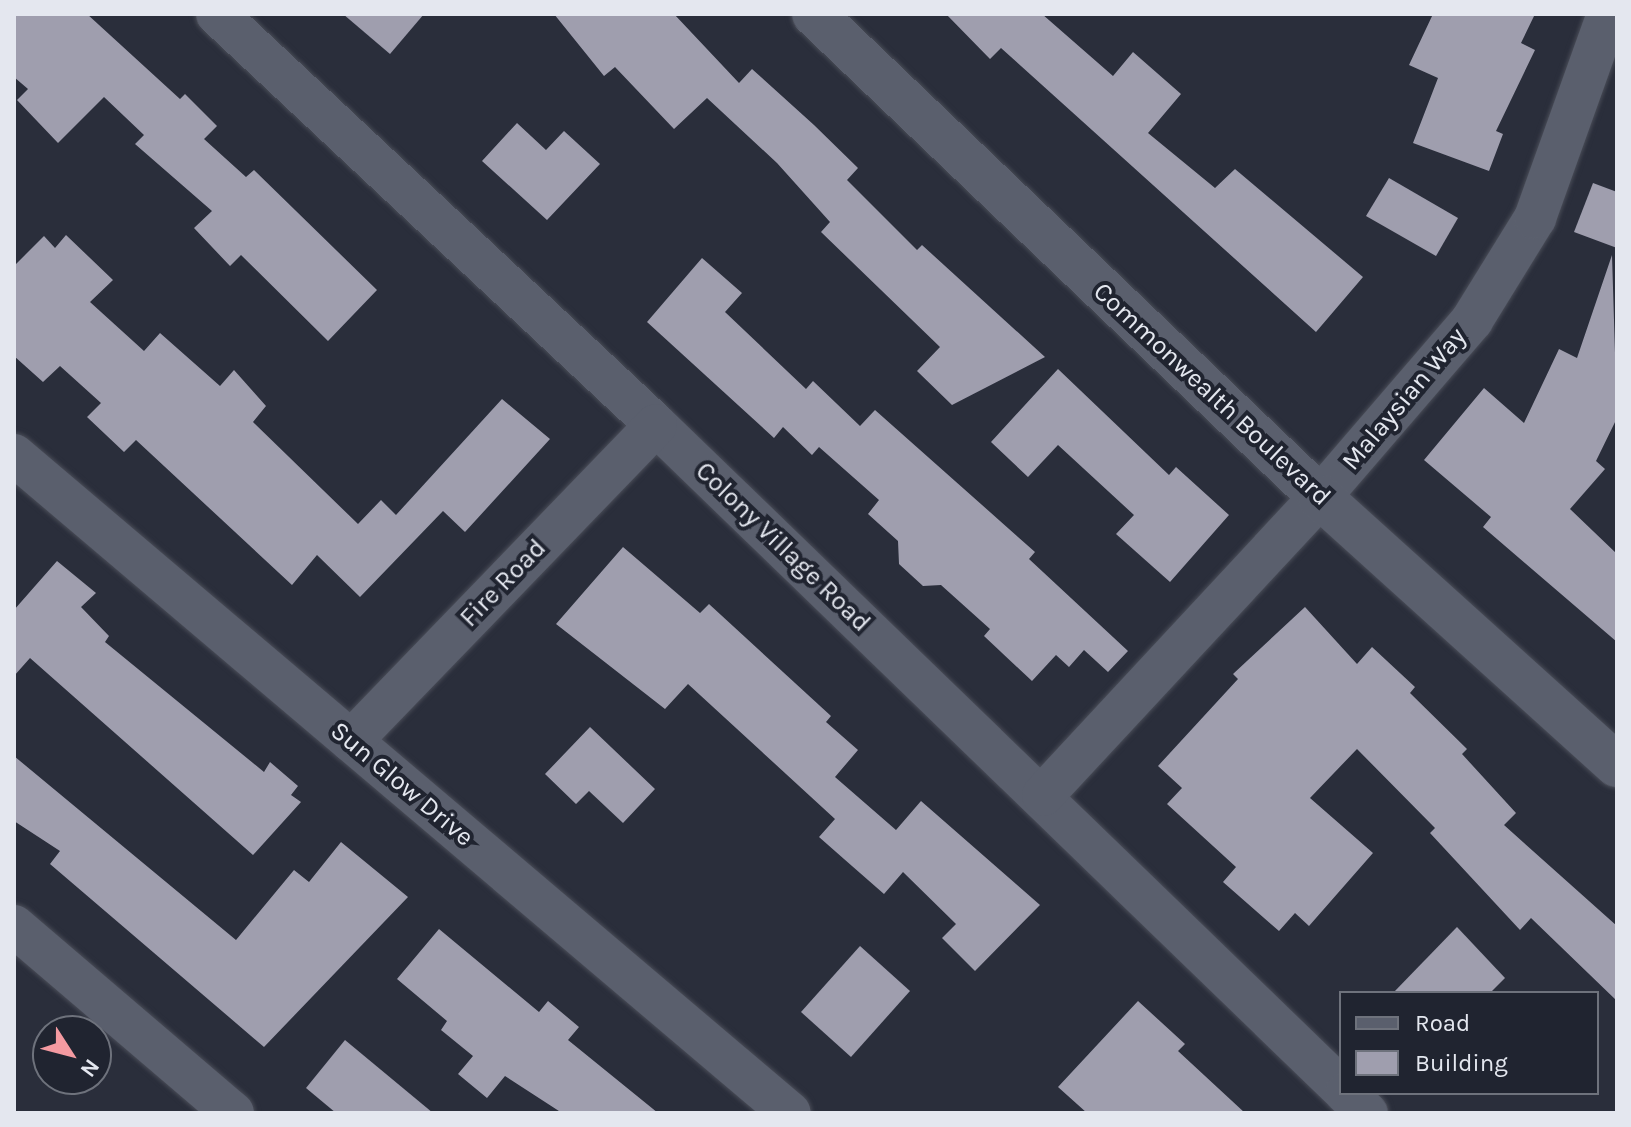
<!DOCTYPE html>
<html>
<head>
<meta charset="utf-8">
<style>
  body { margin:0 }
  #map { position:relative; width:1631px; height:1127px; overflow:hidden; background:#2a2e3b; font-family:Karla,sans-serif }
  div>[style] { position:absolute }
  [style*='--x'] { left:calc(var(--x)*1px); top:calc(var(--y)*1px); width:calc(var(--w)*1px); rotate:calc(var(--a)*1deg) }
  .building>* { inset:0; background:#9f9eae }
  .roads { filter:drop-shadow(0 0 2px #494c57) drop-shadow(0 0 2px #494c57) }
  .minor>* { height:42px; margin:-21px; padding:0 21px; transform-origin:21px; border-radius:21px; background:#5a5f6d }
  .tertiary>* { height:44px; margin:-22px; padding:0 22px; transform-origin:22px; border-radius:22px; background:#5a5f6d }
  span { translate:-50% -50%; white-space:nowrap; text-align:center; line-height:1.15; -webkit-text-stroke:8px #202430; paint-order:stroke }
  .street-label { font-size:26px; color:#e4e7ef }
  .frame { position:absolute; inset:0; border:16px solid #e4e7ef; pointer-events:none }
  .legend { position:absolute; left:1339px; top:991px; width:260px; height:104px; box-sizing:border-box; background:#202430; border:2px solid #6e727c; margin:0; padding:10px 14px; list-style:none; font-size:24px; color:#e4e7ef }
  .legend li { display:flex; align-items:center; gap:16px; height:40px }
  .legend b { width:40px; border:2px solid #6e727c }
  .north { position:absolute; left:32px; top:1015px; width:80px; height:80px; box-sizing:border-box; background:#202430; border:2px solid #6e727c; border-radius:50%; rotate:126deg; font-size:22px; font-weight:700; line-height:32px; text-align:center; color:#e4e7ef }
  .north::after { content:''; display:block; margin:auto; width:28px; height:36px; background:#f49aa1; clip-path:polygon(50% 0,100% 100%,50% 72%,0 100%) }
</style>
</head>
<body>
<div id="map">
  <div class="building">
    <i style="clip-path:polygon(14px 14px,87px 14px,180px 99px,185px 94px,217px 126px,204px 139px,246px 177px,254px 170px,377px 290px,328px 341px,241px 255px,230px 266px,194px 228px,212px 211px,135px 144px,144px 135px,104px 97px,58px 143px,17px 100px,28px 89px,14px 77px)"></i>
    <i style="clip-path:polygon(343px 14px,424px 14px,390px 54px)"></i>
    <i style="clip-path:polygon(554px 14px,674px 14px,739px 83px,752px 69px,814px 125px,858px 168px,847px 180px,917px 250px,922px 245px,1045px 357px,952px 405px,917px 371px,940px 347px,821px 232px,830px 222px,777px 163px,707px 98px,674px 129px,615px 67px,604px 76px)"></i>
    <i style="clip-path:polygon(946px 14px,1042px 14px,1113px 76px,1133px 52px,1181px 94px,1148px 133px,1215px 188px,1235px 169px,1363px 277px,1316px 332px,1001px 48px,990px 59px)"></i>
    <i style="clip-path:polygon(1433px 14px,1535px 14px,1521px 43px,1535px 50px,1496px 131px,1503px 134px,1489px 171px,1413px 143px,1438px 78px,1409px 65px)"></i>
    <i style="clip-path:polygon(517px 123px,546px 150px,564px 131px,600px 164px,547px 220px,482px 161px)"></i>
    <i style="clip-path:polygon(1389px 178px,1458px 218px,1436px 256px,1366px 216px)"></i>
    <i style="clip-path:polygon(1593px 183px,1617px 192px,1617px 248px,1574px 232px)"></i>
    <i style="clip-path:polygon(66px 235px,113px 280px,90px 302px,144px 351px,160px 333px,220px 386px,234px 370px,266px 406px,253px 422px,358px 524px,381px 500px,396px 515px,502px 399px,550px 439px,465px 532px,443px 511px,360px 597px,317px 555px,292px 585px,136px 440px,124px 452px,87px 417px,101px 403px,60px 366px,43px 382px,14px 356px,14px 266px,44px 236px,55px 248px)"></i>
    <i style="clip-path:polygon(1612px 255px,1617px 418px,1596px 461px,1605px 469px,1570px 509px,1617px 554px,1617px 642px,1483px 527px,1491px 517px,1424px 460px,1484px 388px,1524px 423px,1559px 349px,1577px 358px)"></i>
    <i style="clip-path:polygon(702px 258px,742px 293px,725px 312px,806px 389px,813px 381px,860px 426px,875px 410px,1035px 552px,1029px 559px,1128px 651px,1108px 672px,1084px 650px,1069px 667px,1056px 655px,1032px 681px,984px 636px,990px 629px,941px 585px,923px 586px,899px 564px,898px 541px,868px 514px,879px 500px,819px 447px,812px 455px,783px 427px,774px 438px,647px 322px)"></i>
    <i style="clip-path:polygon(1058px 369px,1169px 475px,1176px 467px,1229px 515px,1170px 582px,1116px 534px,1134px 515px,1058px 445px,1028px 477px,991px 442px)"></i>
    <i style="clip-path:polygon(623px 547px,700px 613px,709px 604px,831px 716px,826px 722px,858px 750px,835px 777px,896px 830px,921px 801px,1040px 905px,975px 971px,942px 938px,956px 924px,903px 872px,884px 894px,844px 859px,819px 837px,835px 819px,688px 684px,665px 709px,556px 624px)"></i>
    <i style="clip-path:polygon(57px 561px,96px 593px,81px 607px,109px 636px,105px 642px,264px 772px,270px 762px,298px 786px,291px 795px,301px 802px,253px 855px,30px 658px,14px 676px,14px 610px)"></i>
    <i style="clip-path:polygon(1305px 607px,1357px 664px,1372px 647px,1415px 687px,1410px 693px,1467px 749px,1462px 754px,1516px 813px,1504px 825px,1617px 926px,1617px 1001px,1531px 918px,1520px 930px,1430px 833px,1435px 828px,1357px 749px,1310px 798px,1373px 853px,1309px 926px,1295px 913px,1279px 931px,1223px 882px,1236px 867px,1167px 804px,1182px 788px,1158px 766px,1238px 679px,1233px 674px)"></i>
    <i style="clip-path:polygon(590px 727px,655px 789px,623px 823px,589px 791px,576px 804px,545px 774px)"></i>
    <i style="clip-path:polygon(14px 756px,236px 940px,294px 870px,309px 882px,341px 842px,408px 897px,264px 1047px,50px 864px,60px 851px,14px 821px)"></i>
    <i style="clip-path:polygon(1457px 927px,1505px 978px,1490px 993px,1393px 993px)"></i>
    <i style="clip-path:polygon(439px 929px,539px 1012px,548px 1001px,579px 1027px,568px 1040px,658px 1113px,562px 1113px,505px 1076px,487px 1098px,458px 1074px,473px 1056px,441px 1030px,447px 1021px,397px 979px)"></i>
    <i style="clip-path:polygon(860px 946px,910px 991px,851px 1057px,801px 1012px)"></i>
    <i style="clip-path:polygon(1138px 1001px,1185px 1044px,1178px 1051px,1245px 1113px,1087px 1113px,1058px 1087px)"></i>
    <i style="clip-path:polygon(345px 1040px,433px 1113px,336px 1113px,306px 1088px)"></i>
  </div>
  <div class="roads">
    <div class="minor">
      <i style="--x:217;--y:14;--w:601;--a:43.11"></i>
      <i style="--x:656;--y:425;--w:953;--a:44.06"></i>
      <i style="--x:14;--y:455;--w:1017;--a:40.3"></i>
      <i style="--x:351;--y:741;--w:439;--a:-46"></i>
      <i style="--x:1043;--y:795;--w:407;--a:-47.1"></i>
      <i style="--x:1320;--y:497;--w:233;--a:-49.3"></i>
      <i style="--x:1472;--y:320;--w:120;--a:-58.3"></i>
      <i style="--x:1535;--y:218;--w:217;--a:-70.3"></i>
      <i style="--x:14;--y:926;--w:288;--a:40.5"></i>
      <i style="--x:1346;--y:1093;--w:29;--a:44"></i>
    </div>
    <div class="tertiary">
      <i style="--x:814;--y:14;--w:700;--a:43.67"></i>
      <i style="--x:1320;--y:497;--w:400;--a:42.1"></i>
    </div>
  </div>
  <div class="street-label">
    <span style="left:1212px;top:394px;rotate:43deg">Commonwealth Boulevard</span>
    <span style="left:1404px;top:399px;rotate:-50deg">Malaysian Way</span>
    <span style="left:783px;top:547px;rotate:44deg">Colony Village Road</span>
    <span style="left:503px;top:583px;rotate:-46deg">Fire Road</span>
    <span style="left:402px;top:784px;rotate:40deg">Sun Glow Drive</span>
  </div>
  <div class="frame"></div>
  <ul class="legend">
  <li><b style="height:10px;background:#5a5f6d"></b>Road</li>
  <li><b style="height:22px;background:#9f9eae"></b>Building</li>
  </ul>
  <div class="north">N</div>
</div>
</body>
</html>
